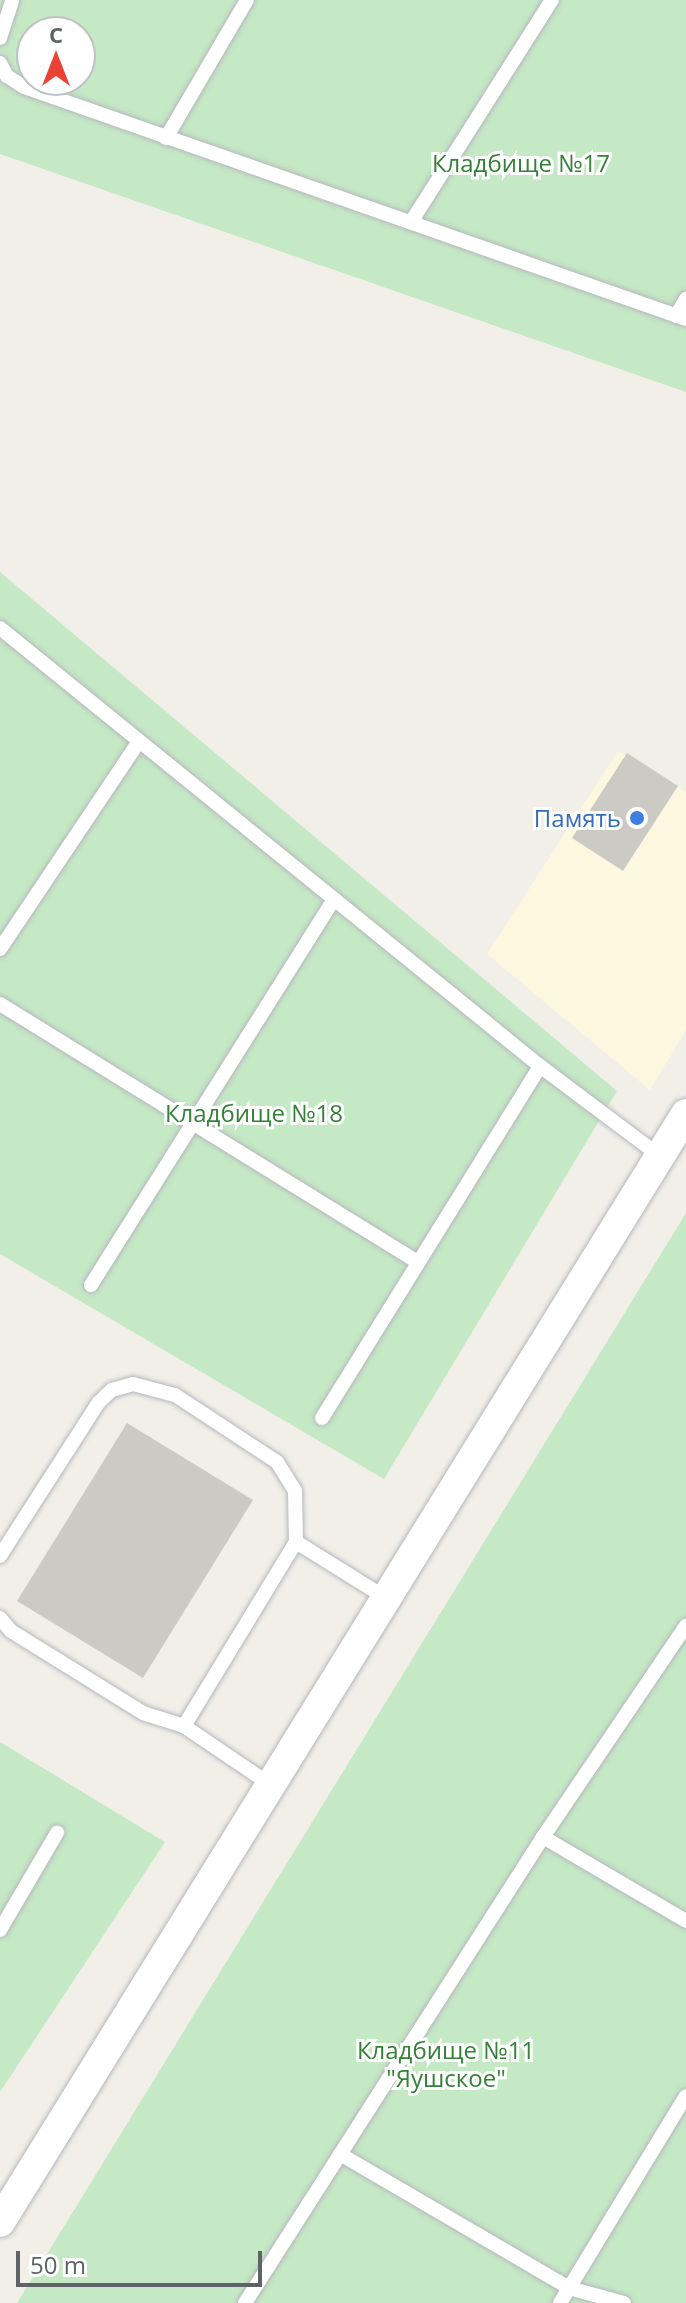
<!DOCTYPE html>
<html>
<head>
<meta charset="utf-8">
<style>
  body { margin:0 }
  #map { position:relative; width:686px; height:2303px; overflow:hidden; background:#f1efe8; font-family:"Open Sans",sans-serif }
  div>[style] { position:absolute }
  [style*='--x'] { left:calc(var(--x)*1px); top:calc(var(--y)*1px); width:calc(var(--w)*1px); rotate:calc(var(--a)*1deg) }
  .commercial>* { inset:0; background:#fef7e0 }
  .green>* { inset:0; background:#c5e8c5 }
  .building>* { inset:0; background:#cccac5 }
  .roads { filter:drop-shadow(0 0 2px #b5b8bc) drop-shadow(0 0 2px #b5b8bc) }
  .lane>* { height:14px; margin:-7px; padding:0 7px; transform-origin:7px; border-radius:7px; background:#fff }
  .street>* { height:30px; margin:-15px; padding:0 15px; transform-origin:15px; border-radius:15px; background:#fff }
  .dots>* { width:22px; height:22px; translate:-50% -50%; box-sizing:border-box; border:4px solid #fff; border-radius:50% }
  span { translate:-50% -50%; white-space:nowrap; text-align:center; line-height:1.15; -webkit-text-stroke:6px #fff; paint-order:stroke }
  .park-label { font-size:24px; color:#348238 }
  .shop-label { font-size:24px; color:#366cbe }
  .right { translate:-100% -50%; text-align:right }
  .north { position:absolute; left:16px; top:16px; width:80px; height:80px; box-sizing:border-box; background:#fff; border:2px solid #bfc1c3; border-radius:50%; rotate:0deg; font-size:22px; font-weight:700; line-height:32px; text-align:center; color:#5f6368 }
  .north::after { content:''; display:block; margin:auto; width:28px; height:36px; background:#ea4335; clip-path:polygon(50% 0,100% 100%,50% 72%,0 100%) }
  .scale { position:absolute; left:16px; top:2251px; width:246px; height:36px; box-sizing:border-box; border:4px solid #5f6368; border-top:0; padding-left:10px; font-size:24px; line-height:28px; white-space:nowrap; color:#5f6368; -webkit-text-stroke:6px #fff; paint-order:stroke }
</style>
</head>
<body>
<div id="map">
  <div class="commercial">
    <i style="clip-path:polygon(618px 751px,686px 792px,686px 1030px,650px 1090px,487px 954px)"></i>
  </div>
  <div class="green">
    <i style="clip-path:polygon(evenodd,0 0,686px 0,686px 392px,0 154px,0 0,32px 32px,80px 32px,80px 80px,32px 80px,32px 32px)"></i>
    <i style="clip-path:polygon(0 572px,617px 1091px,384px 1479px,0 1254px)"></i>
    <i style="clip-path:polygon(686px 1213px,686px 2303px,17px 2303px)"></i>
    <i style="clip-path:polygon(0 1742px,165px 1842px,0 2092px)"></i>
  </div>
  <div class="building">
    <i style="clip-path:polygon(627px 753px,678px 786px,623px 871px,572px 838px)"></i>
    <i style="clip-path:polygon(127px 1423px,253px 1500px,143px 1678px,17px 1601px)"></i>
  </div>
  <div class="roads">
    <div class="lane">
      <i style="--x:0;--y:38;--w:40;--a:-72"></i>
      <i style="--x:0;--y:63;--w:15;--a:62"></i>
      <i style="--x:7;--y:76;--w:20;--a:33"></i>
      <i style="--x:24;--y:87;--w:701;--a:19.31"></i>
      <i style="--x:166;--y:138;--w:160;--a:-59.6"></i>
      <i style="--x:411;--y:222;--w:263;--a:-57.6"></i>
      <i style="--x:676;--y:316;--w:20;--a:-60"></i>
      <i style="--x:0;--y:628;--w:695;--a:39.05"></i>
      <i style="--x:540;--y:1066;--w:150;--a:36.9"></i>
      <i style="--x:0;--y:949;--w:250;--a:-56.2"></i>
      <i style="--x:0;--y:1004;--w:490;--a:31.7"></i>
      <i style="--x:91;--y:1285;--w:456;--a:-57.8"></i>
      <i style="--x:322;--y:1418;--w:414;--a:-58.2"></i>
      <i style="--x:0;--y:1556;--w:183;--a:-57.3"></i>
      <i style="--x:99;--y:1402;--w:18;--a:-43"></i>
      <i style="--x:112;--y:1390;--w:22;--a:-16"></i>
      <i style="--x:133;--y:1384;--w:43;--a:14.7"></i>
      <i style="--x:175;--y:1395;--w:122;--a:33.3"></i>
      <i style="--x:277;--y:1462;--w:34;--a:58"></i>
      <i style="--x:295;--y:1491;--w:51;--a:88.9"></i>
      <i style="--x:0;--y:1618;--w:17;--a:50"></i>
      <i style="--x:11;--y:1631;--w:155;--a:31.8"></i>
      <i style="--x:143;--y:1713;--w:43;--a:17.6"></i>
      <i style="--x:271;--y:1785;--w:105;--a:-145.9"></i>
      <i style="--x:184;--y:1726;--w:215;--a:-58.7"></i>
      <i style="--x:296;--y:1542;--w:106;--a:31.9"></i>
      <i style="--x:543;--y:1837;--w:255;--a:-55.9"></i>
      <i style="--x:0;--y:1930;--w:113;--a:-59.6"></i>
      <i style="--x:340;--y:2154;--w:265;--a:30.3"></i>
      <i style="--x:569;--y:2288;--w:57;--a:15.3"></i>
      <i style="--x:245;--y:2303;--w:553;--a:-57.4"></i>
      <i style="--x:543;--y:1837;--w:166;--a:30.4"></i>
      <i style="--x:560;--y:2303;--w:242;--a:-58.7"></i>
    </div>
    <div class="street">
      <i style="--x:0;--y:2222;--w:1303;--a:-58.24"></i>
    </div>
  </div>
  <div class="dots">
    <i style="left:637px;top:818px;background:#3f7fe0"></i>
  </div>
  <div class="park-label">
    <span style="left:521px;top:163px">Кладбище №17</span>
    <span style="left:254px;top:1113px">Кладбище №18</span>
    <span style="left:446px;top:2064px">Кладбище №11<br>"Яушское"</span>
  </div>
  <div class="shop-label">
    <span class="right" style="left:621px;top:818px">Память</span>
  </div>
  <div class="north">С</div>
  <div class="scale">50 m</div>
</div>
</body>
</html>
